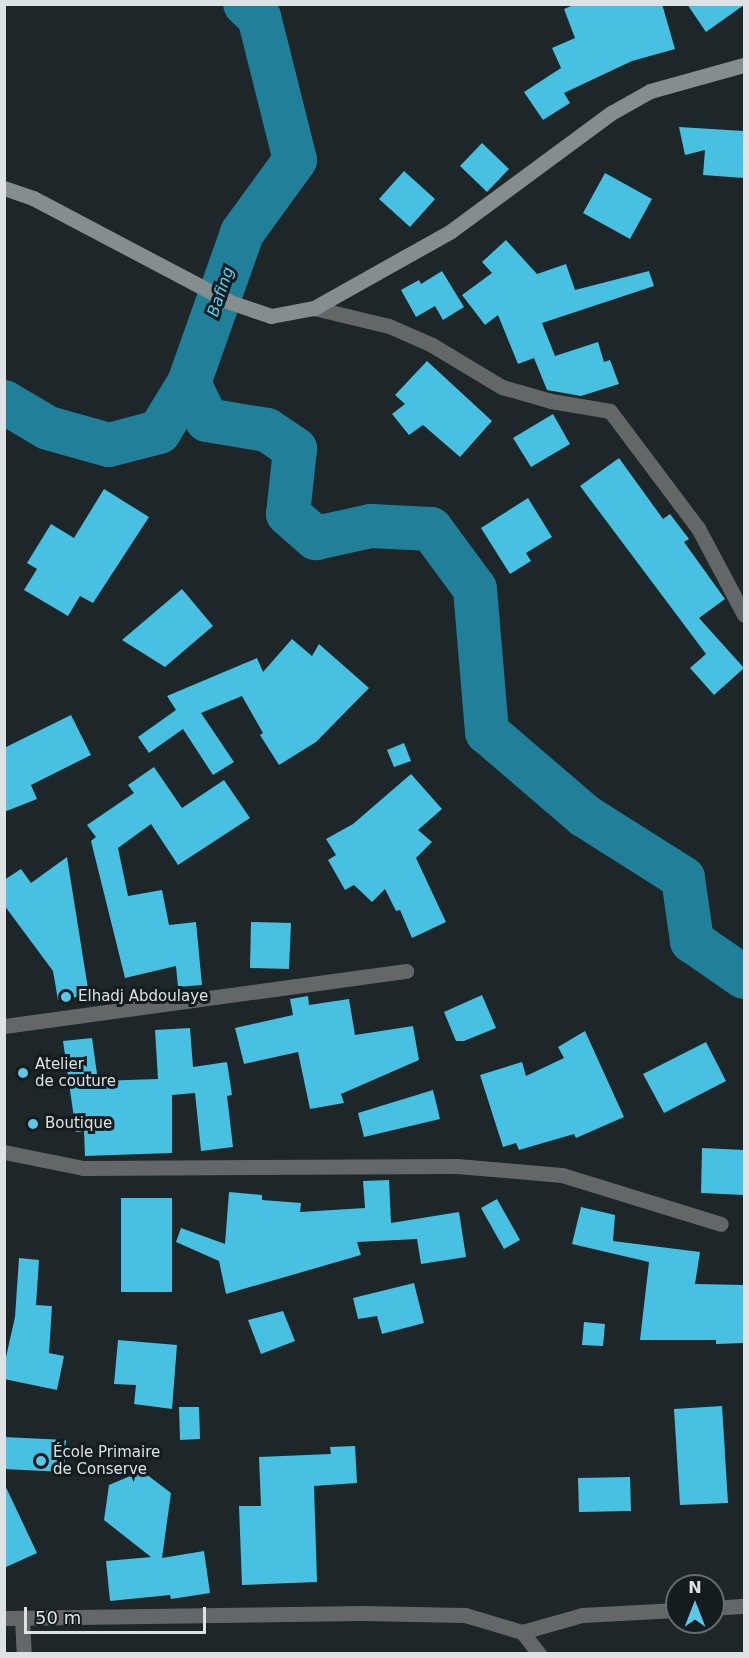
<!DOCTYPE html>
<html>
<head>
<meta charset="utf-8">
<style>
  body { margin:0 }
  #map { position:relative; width:749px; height:1658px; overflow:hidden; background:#1d2628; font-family:"DejaVu Sans",sans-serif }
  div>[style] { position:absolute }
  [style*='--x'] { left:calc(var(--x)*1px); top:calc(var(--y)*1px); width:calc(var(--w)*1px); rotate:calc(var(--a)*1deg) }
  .river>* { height:44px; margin:-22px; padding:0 22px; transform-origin:22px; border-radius:22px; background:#208099 }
  .building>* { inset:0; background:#47c0e2 }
  .street>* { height:15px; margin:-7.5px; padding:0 7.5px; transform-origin:7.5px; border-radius:7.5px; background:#636768 }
  .secondary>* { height:15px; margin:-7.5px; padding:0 7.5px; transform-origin:7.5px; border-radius:7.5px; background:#868d8f }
  .dots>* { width:16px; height:16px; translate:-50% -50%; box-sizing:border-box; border:3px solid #141c1f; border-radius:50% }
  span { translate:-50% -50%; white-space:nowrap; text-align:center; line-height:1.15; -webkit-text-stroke:6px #141c1f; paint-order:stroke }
  .poi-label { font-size:15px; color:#dde3e5 }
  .left { translate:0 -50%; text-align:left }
  .water-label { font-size:16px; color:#58d0f3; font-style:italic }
  .frame { position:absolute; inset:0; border:6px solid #dde3e5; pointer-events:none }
  .north { position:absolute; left:665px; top:1574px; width:60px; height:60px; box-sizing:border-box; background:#141c1f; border:2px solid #646c6e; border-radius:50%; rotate:0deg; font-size:16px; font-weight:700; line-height:24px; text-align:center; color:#dde3e5 }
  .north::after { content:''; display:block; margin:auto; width:21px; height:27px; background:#5cc7e7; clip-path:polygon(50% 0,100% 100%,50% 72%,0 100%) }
  .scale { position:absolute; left:24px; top:1607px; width:182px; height:27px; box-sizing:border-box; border:3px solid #dde3e5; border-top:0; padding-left:8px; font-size:18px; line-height:21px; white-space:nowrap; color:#dde3e5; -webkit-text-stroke:4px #141c1f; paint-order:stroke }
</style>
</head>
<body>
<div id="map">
  <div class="river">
    <i style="--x:189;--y:383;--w:41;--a:64.1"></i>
    <i style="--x:207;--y:420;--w:61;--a:9.5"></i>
    <i style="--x:267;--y:430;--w:34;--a:34"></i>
    <i style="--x:295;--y:449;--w:65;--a:96.1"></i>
    <i style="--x:288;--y:514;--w:37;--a:41"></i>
    <i style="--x:316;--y:538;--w:56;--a:-12.3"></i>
    <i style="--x:371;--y:526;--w:60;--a:2.9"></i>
    <i style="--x:431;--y:529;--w:74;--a:53.7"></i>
    <i style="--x:475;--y:589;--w:144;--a:85.2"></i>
    <i style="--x:487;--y:732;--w:129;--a:40.6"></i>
    <i style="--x:585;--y:816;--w:116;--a:32.3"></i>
    <i style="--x:683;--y:878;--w:64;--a:81.9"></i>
    <i style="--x:692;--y:941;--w:63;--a:34.7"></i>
    <i style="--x:4;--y:402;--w:51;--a:30.6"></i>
    <i style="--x:48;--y:428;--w:63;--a:15.6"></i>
    <i style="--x:109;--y:445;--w:52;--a:-14.6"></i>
    <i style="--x:159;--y:432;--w:57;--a:-58.5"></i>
    <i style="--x:189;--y:383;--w:159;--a:-70.5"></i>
    <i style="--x:242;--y:233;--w:90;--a:-54"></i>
    <i style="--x:295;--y:160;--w:147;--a:-104.1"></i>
    <i style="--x:259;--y:17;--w:19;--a:-137"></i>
  </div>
  <div class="building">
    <i style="clip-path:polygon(576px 4px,662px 4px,675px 49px,632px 61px,564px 93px,570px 103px,543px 120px,524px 92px,561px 68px,552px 48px,575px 38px,564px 9px)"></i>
    <i style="clip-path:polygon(687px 4px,744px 4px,744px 5px,706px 32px)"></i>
    <i style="clip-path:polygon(679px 127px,744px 131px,744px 178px,703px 175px,705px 150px,685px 155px)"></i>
    <i style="clip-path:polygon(482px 143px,509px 169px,487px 192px,460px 166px)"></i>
    <i style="clip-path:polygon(404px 171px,435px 199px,410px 227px,379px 199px)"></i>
    <i style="clip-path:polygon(605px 173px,652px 199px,630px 239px,583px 213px)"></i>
    <i style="clip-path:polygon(506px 240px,537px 274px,566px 264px,575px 290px,649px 271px,654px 286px,542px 323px,555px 356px,598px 342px,604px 362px,610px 360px,619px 384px,581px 396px,547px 390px,534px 358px,518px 364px,498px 315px,485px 325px,462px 295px,492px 273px,482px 262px)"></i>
    <i style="clip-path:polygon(442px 271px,464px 307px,443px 320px,435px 306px,416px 317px,401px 290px,419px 280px,421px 284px)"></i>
    <i style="clip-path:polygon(427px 361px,492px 421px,460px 457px,423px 425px,409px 435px,392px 414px,405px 404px,395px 395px)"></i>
    <i style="clip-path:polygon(553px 414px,570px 444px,531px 467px,513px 438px)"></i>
    <i style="clip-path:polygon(619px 458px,663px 519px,670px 514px,689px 539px,684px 542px,725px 599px,699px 618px,744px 668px,714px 695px,690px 668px,706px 654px,580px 486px)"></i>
    <i style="clip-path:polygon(104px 489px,149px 517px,93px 603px,80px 596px,68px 616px,24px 590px,37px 569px,27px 563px,51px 524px,74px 538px)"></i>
    <i style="clip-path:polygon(528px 498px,552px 537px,526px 553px,531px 561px,510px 574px,481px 528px)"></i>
    <i style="clip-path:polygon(182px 589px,213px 626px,165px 667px,122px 640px)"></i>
    <i style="clip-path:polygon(292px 639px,312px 656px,319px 644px,369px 688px,316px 742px,279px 765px,260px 735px,263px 733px,242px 696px,201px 713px,234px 762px,213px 775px,183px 729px,149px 753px,138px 737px,176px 710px,167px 696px,257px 658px,263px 672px)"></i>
    <i style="clip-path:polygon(71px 715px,91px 755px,31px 785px,37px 799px,4px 812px,4px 748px)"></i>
    <i style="clip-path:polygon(404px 743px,411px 761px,394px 767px,387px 750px)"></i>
    <i style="clip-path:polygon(154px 767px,182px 808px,224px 780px,250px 818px,178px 865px,151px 824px,118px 848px,128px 896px,162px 890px,169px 925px,196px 922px,202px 985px,178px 987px,176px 966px,125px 978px,91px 841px,96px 837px,87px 825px,134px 793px,128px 785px)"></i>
    <i style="clip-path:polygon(411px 774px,442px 809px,418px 830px,432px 842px,416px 858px,446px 922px,412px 938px,400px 910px,396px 911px,385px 889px,372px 902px,354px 885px,345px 890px,328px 860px,336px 855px,326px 839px,353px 824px)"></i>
    <i style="clip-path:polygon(67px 857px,89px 995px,58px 1000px,53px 971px,4px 905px,4px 880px,21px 869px,31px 883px)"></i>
    <i style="clip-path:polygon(251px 922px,291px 923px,289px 969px,250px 968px)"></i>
    <i style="clip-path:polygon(482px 995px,496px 1028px,464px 1041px,456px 1041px,444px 1012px)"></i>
    <i style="clip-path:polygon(308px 996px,309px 1005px,349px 999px,355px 1035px,413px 1026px,419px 1060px,341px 1094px,344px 1103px,310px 1109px,298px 1052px,244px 1064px,235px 1028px,293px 1015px,290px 999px)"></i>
    <i style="clip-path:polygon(190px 1028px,193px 1067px,227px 1062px,232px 1095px,227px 1096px,233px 1147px,201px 1151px,195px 1093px,172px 1095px,172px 1153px,85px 1156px,84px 1131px,76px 1132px,63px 1041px,92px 1038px,98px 1081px,158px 1079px,155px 1030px)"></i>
    <i style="clip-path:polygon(585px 1031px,624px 1117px,576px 1138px,574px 1134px,519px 1150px,516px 1143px,503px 1147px,480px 1075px,522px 1062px,526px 1076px,564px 1058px,558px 1047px)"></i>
    <i style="clip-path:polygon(706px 1042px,726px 1081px,664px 1113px,643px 1074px)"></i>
    <i style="clip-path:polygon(433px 1090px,440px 1119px,364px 1137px,358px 1113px)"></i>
    <i style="clip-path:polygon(702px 1148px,744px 1150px,744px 1195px,701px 1193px)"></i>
    <i style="clip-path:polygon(389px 1180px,391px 1223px,459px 1212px,466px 1257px,421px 1264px,417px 1239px,357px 1242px,361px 1255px,226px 1294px,219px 1261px,176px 1242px,181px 1228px,225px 1244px,229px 1192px,262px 1195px,262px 1200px,301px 1203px,300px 1212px,365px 1208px,363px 1181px)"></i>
    <i style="clip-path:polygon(121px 1198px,172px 1198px,172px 1292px,121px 1292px)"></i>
    <i style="clip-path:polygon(497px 1199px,520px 1240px,504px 1249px,481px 1208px)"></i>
    <i style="clip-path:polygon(581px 1207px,615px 1215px,613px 1241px,700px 1252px,695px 1284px,744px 1285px,744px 1343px,716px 1344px,716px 1340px,640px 1340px,649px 1262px,572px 1244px)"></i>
    <i style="clip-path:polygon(19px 1258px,39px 1260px,36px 1305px,52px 1306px,49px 1353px,64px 1356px,57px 1390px,4px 1379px,4px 1366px,15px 1317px)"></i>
    <i style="clip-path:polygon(414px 1283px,424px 1323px,382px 1334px,377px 1316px,358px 1319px,353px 1298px)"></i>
    <i style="clip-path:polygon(283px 1311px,295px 1341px,261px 1354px,248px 1320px)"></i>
    <i style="clip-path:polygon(584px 1322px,605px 1324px,603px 1346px,582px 1345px)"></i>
    <i style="clip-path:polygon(118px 1340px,177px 1345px,172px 1409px,134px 1404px,136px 1385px,114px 1384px)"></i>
    <i style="clip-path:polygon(722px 1406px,728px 1503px,680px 1505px,674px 1409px)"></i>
    <i style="clip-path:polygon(179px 1407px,199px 1407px,200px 1439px,180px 1440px)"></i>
    <i style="clip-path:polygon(4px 1437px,66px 1440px,64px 1472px,4px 1469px)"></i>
    <i style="clip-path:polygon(355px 1446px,357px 1483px,314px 1486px,317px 1582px,242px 1585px,239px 1506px,261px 1506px,259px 1457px,331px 1454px,330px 1447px)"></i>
    <i style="clip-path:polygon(142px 1471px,171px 1493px,162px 1558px,204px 1551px,210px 1593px,171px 1599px,170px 1595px,110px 1601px,106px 1561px,151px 1557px,104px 1520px,109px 1485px)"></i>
    <i style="clip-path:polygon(630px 1477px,631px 1511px,579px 1512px,578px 1478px)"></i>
    <i style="clip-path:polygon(4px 1483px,37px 1553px,4px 1568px)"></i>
  </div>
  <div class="street">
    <i style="--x:314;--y:308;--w:77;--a:13.5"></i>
    <i style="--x:389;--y:326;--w:47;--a:23.8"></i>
    <i style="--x:432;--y:345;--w:82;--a:31"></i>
    <i style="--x:502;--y:387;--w:51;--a:15.9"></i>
    <i style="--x:551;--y:401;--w:60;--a:9.6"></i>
    <i style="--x:610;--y:411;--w:146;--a:53.1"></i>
    <i style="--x:698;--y:528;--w:98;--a:62.1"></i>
    <i style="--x:4;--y:1026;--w:406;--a:-7.8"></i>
    <i style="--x:4;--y:1152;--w:81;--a:11.4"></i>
    <i style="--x:83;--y:1168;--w:374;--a:-0.3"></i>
    <i style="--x:457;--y:1166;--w:105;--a:4.9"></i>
    <i style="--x:562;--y:1175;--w:166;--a:17.1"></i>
    <i style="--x:713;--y:1608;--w:31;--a:-4"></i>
    <i style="--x:4;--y:1618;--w:359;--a:-0.8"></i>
    <i style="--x:363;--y:1613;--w:102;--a:1.1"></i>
    <i style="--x:465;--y:1615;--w:59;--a:16.6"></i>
    <i style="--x:522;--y:1632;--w:28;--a:52"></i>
    <i style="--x:22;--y:1619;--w:35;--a:87"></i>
    <i style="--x:522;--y:1632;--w:62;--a:-15.8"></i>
    <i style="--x:582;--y:1615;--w:95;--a:-3"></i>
  </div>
  <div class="secondary">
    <i style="--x:4;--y:188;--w:31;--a:19"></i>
    <i style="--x:33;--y:198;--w:223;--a:27.8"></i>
    <i style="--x:230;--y:302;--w:43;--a:18.9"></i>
    <i style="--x:271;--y:316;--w:44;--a:-10.5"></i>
    <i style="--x:314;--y:308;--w:157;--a:-29.3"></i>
    <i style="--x:451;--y:231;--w:199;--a:-36.4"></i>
    <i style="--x:611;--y:113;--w:45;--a:-29.4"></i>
    <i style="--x:650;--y:91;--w:98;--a:-15.5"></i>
  </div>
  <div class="dots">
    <i style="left:66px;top:997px;background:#5cc7e7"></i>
    <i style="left:23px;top:1073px;background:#5cc7e7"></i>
    <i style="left:33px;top:1124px;background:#5cc7e7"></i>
    <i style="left:41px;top:1461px;background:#5cc7e7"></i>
  </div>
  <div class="poi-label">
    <span class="left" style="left:78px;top:997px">Elhadj Abdoulaye</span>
    <span class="left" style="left:35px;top:1073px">Atelier<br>de couture</span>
    <span class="left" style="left:45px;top:1124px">Boutique</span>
    <span class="left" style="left:53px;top:1461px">École Primaire<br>de Conserve</span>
  </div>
  <div class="water-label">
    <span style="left:221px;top:292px;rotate:-71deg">Bafing</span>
  </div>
  <div class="frame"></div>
  <div class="north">N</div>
  <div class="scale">50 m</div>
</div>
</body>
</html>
